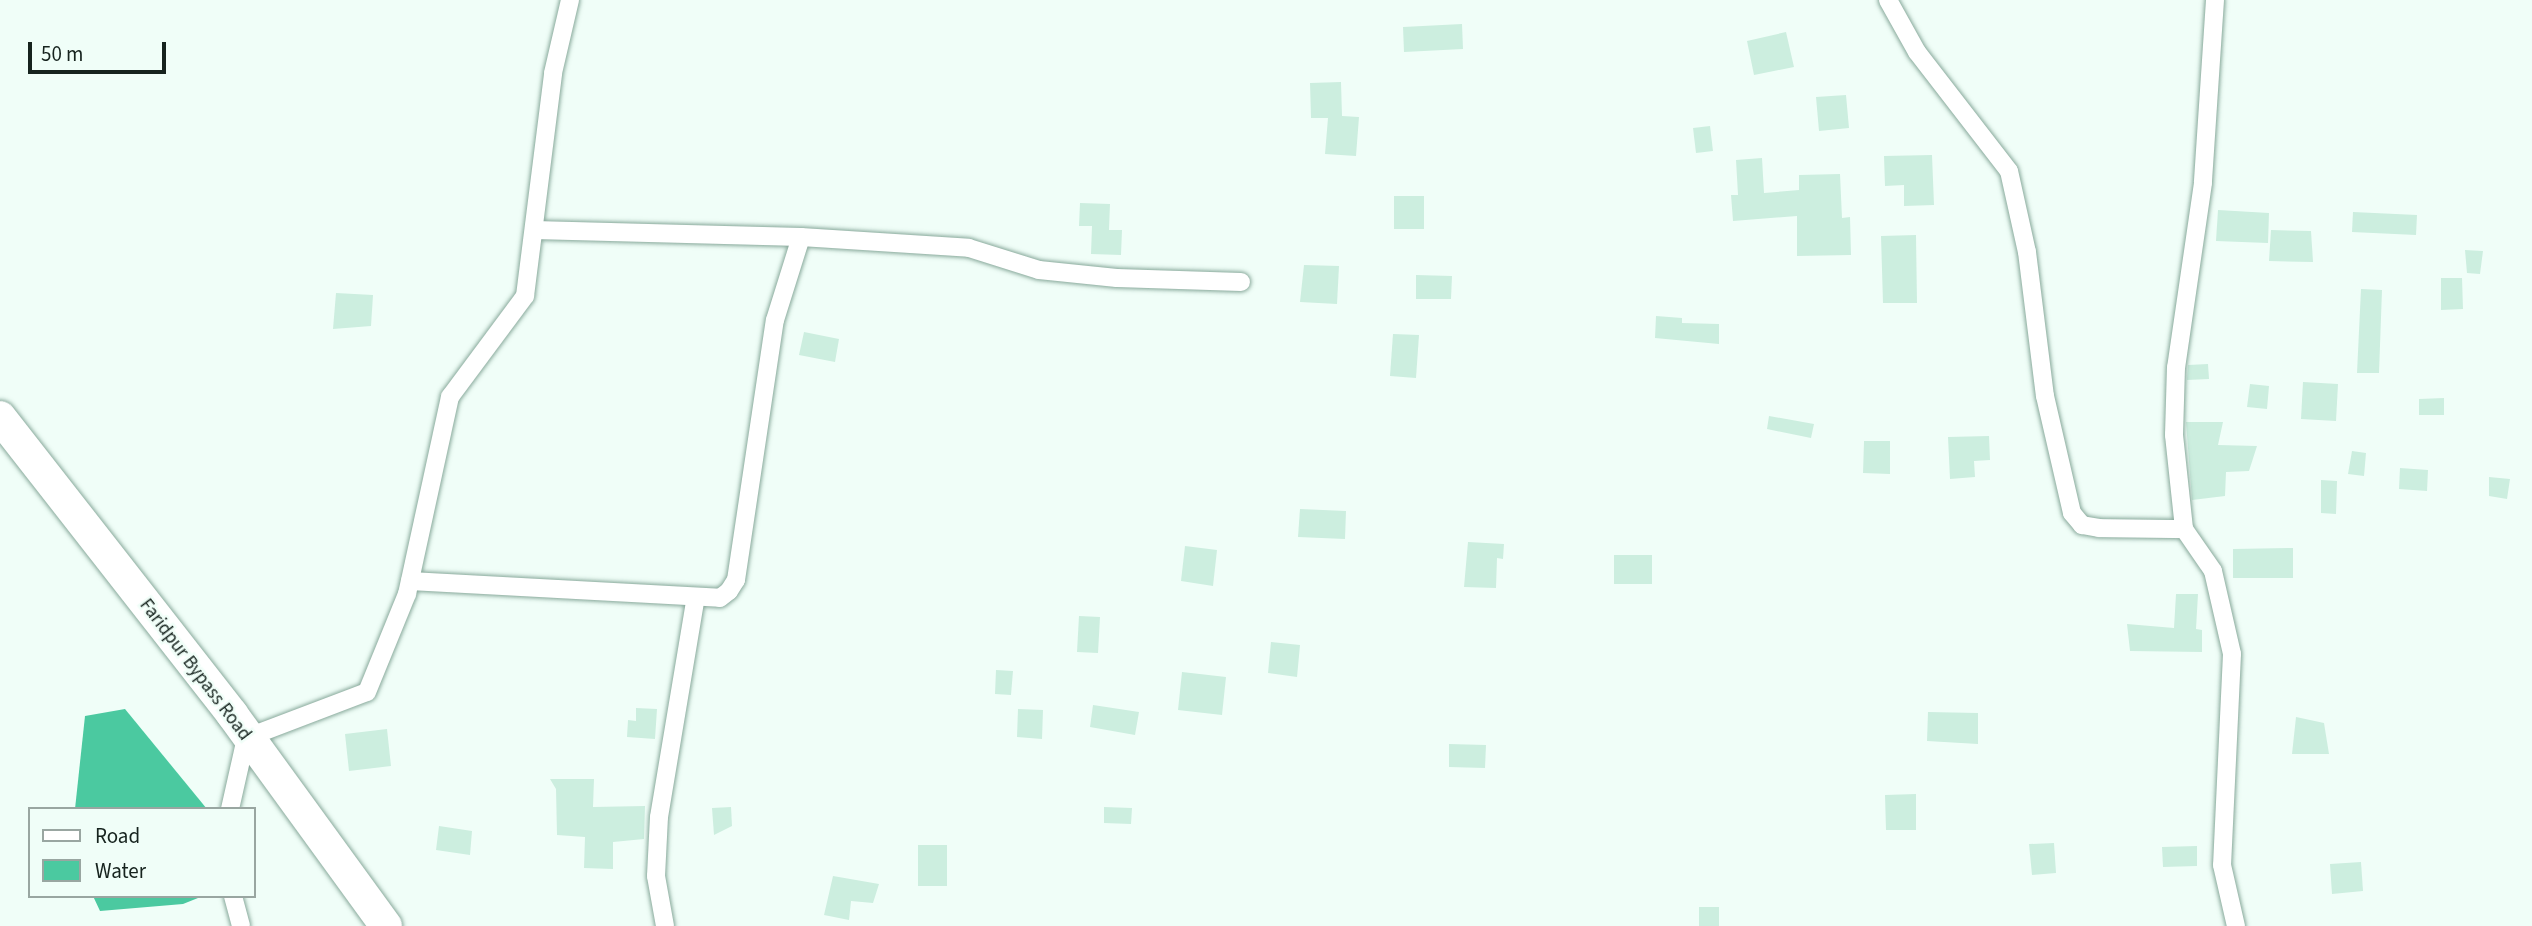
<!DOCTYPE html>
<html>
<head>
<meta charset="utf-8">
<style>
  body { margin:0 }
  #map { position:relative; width:2532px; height:926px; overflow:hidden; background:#f0fef8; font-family:"Source Sans 3",sans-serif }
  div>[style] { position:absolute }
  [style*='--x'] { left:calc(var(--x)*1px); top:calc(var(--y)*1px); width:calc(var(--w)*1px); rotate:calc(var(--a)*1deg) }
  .water>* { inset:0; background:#4bc9a0 }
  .building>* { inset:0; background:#cceedf }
  .roads { filter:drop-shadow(0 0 2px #88a99b) drop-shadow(0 0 2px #88a99b) }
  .street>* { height:18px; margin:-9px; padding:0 9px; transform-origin:9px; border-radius:9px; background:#fff }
  .highway>* { height:32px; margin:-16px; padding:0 16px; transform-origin:16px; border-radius:16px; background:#fff }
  span { translate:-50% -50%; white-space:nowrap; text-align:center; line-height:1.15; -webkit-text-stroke:5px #f0fef8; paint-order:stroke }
  .street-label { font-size:19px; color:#16231e }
  .legend { position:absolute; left:28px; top:807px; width:228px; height:91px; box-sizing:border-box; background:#f0fef8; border:2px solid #99a6a1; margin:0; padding:9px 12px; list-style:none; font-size:21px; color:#16231e }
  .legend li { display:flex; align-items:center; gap:14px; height:35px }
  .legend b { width:35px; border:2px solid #99a6a1 }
  .scale { position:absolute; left:28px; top:42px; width:138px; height:32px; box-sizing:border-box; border:4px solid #16231e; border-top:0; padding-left:9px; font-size:21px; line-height:24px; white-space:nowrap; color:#16231e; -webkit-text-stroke:5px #f0fef8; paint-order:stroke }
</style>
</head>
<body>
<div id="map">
  <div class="water">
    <i style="clip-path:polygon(125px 709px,207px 809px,75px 809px,85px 716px)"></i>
    <i style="clip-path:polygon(93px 896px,203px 896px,183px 904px,100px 911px)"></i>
  </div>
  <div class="building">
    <i style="clip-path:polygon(1462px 24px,1463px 49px,1404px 52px,1403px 27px)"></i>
    <i style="clip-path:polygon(1786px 32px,1794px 67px,1754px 75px,1747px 41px)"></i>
    <i style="clip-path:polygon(1341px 82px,1342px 116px,1359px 117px,1356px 156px,1325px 154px,1328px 118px,1311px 118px,1310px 83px)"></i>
    <i style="clip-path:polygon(1846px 95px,1849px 128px,1819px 131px,1816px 97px)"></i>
    <i style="clip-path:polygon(1710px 126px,1713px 151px,1696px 153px,1693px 128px)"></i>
    <i style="clip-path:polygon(1932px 155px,1934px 205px,1904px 206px,1904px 185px,1885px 186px,1884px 156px)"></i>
    <i style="clip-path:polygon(1762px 158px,1764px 193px,1799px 190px,1799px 175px,1840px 174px,1842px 218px,1850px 217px,1851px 255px,1797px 256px,1797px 216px,1733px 221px,1731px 195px,1738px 195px,1736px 160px)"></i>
    <i style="clip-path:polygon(1394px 196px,1424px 196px,1424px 229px,1394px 229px)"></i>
    <i style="clip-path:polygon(1080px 203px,1110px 204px,1109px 230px,1122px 230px,1121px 255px,1091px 254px,1092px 226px,1079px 226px)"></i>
    <i style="clip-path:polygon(2218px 210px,2269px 213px,2268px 243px,2216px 241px)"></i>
    <i style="clip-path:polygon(2353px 212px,2417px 215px,2416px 235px,2352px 232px)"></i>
    <i style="clip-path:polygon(2271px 230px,2311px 231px,2313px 262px,2269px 261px)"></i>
    <i style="clip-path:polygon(1916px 235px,1917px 303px,1883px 303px,1881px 236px)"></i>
    <i style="clip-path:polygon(2465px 250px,2483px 251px,2480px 274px,2467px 273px)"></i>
    <i style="clip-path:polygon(1304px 265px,1339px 266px,1337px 304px,1300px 302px)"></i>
    <i style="clip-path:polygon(1416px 275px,1452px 276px,1451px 299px,1416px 299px)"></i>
    <i style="clip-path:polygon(2441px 278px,2462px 278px,2463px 309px,2441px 310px)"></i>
    <i style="clip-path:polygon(2361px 289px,2382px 290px,2379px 373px,2357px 373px)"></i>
    <i style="clip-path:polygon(336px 293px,373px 295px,371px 326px,333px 329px)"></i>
    <i style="clip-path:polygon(1656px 316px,1682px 318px,1682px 323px,1719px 324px,1719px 344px,1655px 338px)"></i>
    <i style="clip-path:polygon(804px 332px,839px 339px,835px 362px,799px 355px)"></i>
    <i style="clip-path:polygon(1393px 334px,1419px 335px,1416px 378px,1390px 376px)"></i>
    <i style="clip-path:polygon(2208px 364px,2209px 379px,2187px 380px,2188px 365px)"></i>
    <i style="clip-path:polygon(2303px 382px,2338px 384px,2336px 421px,2301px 419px)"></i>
    <i style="clip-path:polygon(2250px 384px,2269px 386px,2267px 409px,2247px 407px)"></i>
    <i style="clip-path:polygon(2444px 398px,2444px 415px,2419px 415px,2419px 399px)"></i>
    <i style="clip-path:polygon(1769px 416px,1814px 424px,1811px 438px,1767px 429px)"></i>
    <i style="clip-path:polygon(2186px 422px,2223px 422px,2218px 445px,2257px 446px,2249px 471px,2226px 472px,2225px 496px,2192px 500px)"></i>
    <i style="clip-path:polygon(1989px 436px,1990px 460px,1974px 461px,1975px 477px,1950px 479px,1948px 437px)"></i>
    <i style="clip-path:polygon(1864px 441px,1890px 441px,1890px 474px,1863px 473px)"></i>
    <i style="clip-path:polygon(2352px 451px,2366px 453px,2364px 476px,2348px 474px)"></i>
    <i style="clip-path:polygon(2400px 468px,2428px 470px,2427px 491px,2399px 489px)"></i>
    <i style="clip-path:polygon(2489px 477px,2510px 479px,2507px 499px,2489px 496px)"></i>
    <i style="clip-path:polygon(2321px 480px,2337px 481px,2336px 514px,2321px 513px)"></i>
    <i style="clip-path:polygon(1300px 509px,1346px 511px,1345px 539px,1298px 537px)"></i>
    <i style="clip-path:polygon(1468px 542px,1504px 544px,1503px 559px,1497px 558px,1496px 588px,1464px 587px)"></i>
    <i style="clip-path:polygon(1185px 546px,1217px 550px,1213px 586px,1181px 581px)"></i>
    <i style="clip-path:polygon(2293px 548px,2293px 578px,2233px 578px,2233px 549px)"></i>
    <i style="clip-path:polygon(1614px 555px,1652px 555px,1652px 584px,1614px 584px)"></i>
    <i style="clip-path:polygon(2176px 594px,2198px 594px,2196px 629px,2202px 630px,2202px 652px,2130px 651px,2127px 624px,2174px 628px)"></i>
    <i style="clip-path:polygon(1079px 616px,1100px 617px,1098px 653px,1077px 652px)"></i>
    <i style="clip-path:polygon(1271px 642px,1300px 645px,1297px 677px,1268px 673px)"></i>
    <i style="clip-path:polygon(996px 670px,1013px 671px,1011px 695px,995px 694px)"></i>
    <i style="clip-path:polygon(1182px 672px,1226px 677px,1222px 715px,1178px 710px)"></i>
    <i style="clip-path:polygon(1093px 705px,1139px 712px,1135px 735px,1090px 727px)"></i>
    <i style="clip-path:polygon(636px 708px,657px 709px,655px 739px,627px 737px,628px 720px,636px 721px)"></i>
    <i style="clip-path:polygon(1018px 709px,1043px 710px,1042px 739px,1017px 737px)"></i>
    <i style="clip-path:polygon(1928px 712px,1978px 713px,1978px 744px,1927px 741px)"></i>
    <i style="clip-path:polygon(2296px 717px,2324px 723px,2329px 754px,2292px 754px)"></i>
    <i style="clip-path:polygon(387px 729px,391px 766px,349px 771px,345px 734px)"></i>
    <i style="clip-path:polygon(1449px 744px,1486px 745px,1485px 768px,1449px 767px)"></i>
    <i style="clip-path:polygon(550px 779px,594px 779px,593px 807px,645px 806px,644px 839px,613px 842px,613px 869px,584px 868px,585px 837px,557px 835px,556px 789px)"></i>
    <i style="clip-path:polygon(1916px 794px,1916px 830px,1886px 830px,1885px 795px)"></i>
    <i style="clip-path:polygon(731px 807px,732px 826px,714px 835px,712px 808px)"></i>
    <i style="clip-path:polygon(1104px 807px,1132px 808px,1131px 824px,1104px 823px)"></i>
    <i style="clip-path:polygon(439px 826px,472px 831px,470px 855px,436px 850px)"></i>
    <i style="clip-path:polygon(2054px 843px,2056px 873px,2032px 875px,2029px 844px)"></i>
    <i style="clip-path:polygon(918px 845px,947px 845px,947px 886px,918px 886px)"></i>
    <i style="clip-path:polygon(2197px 846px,2197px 866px,2163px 867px,2162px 847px)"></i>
    <i style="clip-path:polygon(2361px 862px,2363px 891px,2332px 894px,2330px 864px)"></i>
    <i style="clip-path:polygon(833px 876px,879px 884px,873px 903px,851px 901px,849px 920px,824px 915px)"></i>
    <i style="clip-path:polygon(1699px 907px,1719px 907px,1719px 926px,1699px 926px)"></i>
  </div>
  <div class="roads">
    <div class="street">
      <i style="--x:1888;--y:0;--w:60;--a:60.9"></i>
      <i style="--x:1917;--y:52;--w:150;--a:52.3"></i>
      <i style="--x:2009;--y:171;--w:83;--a:77.5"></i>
      <i style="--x:2027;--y:252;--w:145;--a:82.9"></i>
      <i style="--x:2045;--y:396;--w:120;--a:77"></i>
      <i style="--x:2072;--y:513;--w:16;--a:50"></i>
      <i style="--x:2082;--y:525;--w:17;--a:10"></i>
      <i style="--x:2099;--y:528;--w:85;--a:0.7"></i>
      <i style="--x:2215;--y:0;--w:183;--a:93.8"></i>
      <i style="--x:2203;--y:183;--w:186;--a:98.3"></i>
      <i style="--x:2176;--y:367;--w:68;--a:91.7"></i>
      <i style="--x:2174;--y:435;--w:95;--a:83.9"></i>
      <i style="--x:2184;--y:529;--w:51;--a:55.4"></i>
      <i style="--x:2213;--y:571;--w:85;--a:77.1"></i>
      <i style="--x:2232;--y:654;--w:211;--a:92.7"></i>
      <i style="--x:2222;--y:865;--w:63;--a:77.1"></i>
      <i style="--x:534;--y:230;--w:267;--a:1.5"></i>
      <i style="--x:801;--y:237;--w:168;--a:3.7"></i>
      <i style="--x:969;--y:248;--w:73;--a:17.4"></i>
      <i style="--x:1039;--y:270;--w:78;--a:5.9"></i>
      <i style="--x:1117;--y:278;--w:124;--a:1.8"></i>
      <i style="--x:410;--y:581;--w:310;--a:3.1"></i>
      <i style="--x:720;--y:598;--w:11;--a:-38"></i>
      <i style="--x:729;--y:591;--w:13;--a:-58"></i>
      <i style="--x:736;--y:580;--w:263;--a:-81.5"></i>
      <i style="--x:775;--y:320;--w:87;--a:-72.6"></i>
      <i style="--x:230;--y:809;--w:73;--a:-77.3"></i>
      <i style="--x:246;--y:738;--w:129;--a:-20.8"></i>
      <i style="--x:367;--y:692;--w:106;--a:-67.8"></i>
      <i style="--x:407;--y:594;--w:202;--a:-77.7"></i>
      <i style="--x:450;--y:397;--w:126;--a:-53.4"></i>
      <i style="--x:525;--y:296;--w:225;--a:-82.8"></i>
      <i style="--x:553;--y:73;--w:75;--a:-76.9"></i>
      <i style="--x:233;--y:896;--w:31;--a:75"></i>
      <i style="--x:665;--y:926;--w:51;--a:-100.2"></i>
      <i style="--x:656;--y:876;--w:59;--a:-87.1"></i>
      <i style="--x:659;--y:817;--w:223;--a:-80.5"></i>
    </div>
    <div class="highway">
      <i style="--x:0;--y:417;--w:377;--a:52"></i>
      <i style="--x:232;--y:714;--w:262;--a:54"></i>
    </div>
  </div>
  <div class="street-label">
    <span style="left:195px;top:670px;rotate:53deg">Faridpur Bypass Road</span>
  </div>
  <ul class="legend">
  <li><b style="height:9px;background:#fff"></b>Road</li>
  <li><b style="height:19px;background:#4bc9a0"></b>Water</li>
  </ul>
  <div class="scale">50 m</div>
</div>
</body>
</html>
